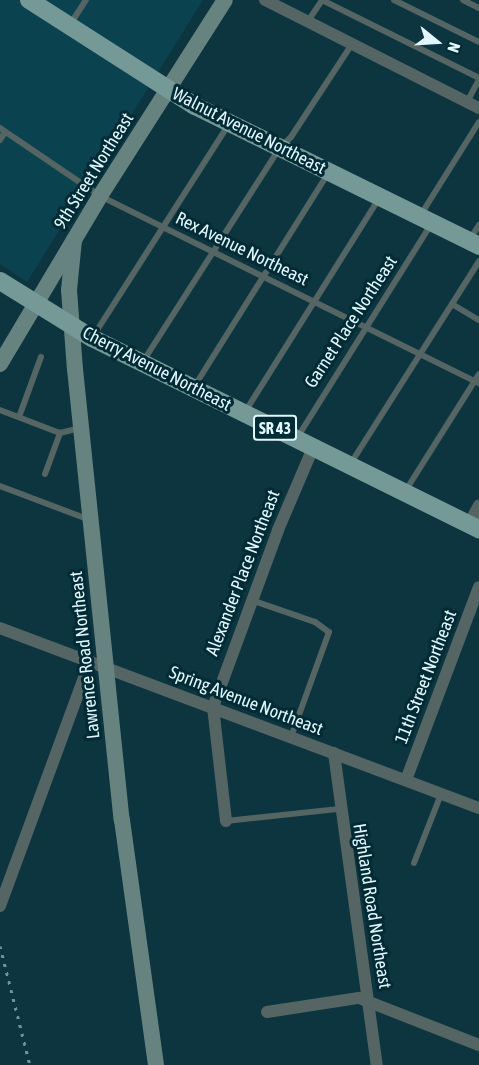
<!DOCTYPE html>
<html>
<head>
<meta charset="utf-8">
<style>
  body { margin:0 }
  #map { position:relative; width:479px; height:1065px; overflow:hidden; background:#0c353f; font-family:"Asap Condensed",sans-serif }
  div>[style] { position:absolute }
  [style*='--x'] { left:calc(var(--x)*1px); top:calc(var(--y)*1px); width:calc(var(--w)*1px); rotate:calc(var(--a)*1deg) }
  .built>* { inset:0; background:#0b424f }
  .lane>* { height:6px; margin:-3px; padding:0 3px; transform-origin:3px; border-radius:3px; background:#546563 }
  .street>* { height:12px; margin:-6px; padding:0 6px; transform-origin:6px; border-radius:6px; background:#546563 }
  .secondary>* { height:16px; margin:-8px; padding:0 8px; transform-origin:8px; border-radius:8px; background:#678380 }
  .primary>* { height:18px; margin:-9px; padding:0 9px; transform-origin:9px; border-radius:9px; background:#759996 }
  .rail>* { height:3px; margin-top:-1.5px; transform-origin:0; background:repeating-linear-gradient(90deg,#73939b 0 3px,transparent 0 9px) }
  span { translate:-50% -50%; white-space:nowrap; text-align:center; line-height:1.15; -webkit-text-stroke:6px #012b35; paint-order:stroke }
  .shield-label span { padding:2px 4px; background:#012b35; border:2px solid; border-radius:4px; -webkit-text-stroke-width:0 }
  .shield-label { font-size:16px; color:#e2f7fd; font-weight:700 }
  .street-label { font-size:18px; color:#e2f7fd }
  .north { position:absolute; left:407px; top:12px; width:60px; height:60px; -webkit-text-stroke:4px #012b35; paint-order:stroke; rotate:108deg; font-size:16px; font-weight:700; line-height:24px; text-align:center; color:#e2f7fd }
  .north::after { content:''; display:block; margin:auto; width:21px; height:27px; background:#e2f7fd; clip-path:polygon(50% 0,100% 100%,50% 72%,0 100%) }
</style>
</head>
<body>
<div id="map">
  <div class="built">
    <i style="clip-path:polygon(0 0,203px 0,27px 282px,0 264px)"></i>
  </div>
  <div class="lane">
    <i style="--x:394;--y:0;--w:95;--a:26.3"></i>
    <i style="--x:463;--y:0;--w:18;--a:27"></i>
    <i style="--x:308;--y:21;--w:25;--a:-56"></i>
    <i style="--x:322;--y:0;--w:175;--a:26.4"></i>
    <i style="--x:71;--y:23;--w:27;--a:-57"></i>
    <i style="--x:467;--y:102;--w:26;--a:-62"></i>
    <i style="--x:0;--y:128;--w:121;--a:34.2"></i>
    <i style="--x:100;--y:196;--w:423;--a:26.3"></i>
    <i style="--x:0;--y:140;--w:9;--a:-58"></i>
    <i style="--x:420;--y:216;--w:111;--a:-57.9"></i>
    <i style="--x:470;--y:239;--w:17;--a:-57"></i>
    <i style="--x:452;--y:304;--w:31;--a:31"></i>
    <i style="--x:94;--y:335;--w:250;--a:-57.4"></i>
    <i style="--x:144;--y:360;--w:253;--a:-57.4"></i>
    <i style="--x:280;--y:147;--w:15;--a:-42"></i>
    <i style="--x:291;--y:137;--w:111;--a:-56.7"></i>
    <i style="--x:194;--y:387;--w:250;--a:-57.9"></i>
    <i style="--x:0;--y:410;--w:64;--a:21"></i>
    <i style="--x:60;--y:433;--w:21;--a:-14"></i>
    <i style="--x:245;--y:412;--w:250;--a:-57.9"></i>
    <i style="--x:19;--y:417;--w:64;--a:-69.9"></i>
    <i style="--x:297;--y:438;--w:250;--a:-57.9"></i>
    <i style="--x:351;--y:463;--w:239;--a:-57.6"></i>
    <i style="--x:45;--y:474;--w:44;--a:-69.9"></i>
    <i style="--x:0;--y:486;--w:96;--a:20.7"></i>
    <i style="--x:406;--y:490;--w:137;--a:-57.8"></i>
    <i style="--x:251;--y:600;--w:68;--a:19"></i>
    <i style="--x:315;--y:622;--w:17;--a:36"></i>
    <i style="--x:329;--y:632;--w:112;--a:109.9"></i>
    <i style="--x:226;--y:821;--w:114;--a:-6.1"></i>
    <i style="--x:414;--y:863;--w:74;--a:-68.6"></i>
  </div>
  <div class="street">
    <i style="--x:265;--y:0;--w:240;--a:26.8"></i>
    <i style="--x:469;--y:524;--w:21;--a:-62"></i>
    <i style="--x:0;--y:628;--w:512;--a:20.6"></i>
    <i style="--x:334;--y:753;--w:315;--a:82.2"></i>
    <i style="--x:406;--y:780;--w:206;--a:-69.3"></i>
    <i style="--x:226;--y:821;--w:115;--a:-96.5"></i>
    <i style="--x:213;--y:707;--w:189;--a:-69.8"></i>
    <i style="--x:278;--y:530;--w:89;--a:-66.9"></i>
    <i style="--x:0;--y:906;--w:261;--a:-69.8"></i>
    <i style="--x:267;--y:1012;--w:93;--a:-8.7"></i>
    <i style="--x:359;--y:998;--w:129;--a:21.4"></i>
  </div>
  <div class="secondary">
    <i style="--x:74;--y:240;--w:50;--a:95.7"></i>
    <i style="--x:69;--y:290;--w:79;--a:85.7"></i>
    <i style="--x:75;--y:369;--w:453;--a:84.1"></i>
    <i style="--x:122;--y:820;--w:247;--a:82.1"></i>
    <i style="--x:0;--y:364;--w:196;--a:-59.2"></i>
    <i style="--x:100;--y:196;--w:232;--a:-57.5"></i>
  </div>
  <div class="primary">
    <i style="--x:29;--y:0;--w:197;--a:32.6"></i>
    <i style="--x:195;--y:106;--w:317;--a:26.2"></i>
    <i style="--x:0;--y:281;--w:108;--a:31.8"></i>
    <i style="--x:92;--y:338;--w:432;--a:26.3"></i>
  </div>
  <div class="rail">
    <i style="--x:0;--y:946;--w:123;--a:75.9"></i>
  </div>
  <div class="shield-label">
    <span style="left:275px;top:428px">SR 43</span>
  </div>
  <div class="street-label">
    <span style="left:249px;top:131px;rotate:27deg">Walnut Avenue Northeast</span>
    <span style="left:94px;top:171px;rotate:-58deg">9th Street Northeast</span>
    <span style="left:242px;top:249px;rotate:26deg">Rex Avenue Northeast</span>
    <span style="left:351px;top:322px;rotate:-57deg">Garnet Place Northeast</span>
    <span style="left:157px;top:369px;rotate:27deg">Cherry Avenue Northeast</span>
    <span style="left:243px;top:573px;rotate:-69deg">Alexander Place Northeast</span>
    <span style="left:85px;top:655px;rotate:-96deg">Lawrence Road Northeast</span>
    <span style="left:426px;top:677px;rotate:-69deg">11th Street Northeast</span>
    <span style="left:246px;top:701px;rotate:21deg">Spring Avenue Northeast</span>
    <span style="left:372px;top:906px;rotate:81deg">Highland Road Northeast</span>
  </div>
  <div class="north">N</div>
</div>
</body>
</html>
